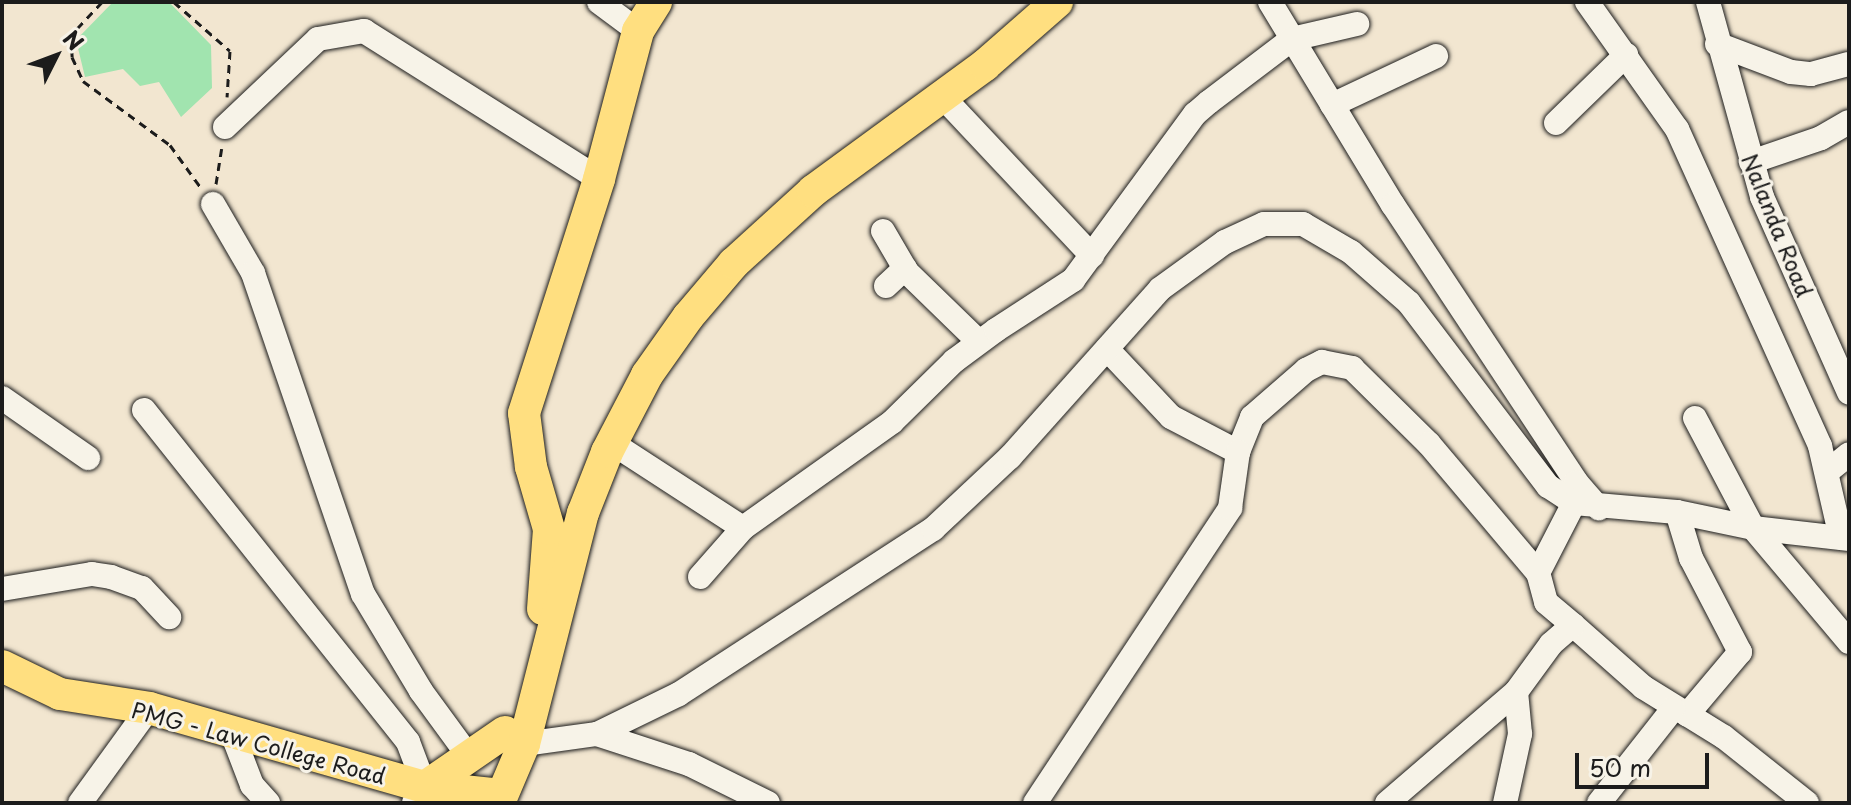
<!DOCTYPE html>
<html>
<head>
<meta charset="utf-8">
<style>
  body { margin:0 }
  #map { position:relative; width:1851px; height:805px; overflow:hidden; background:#f2e6d0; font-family:"Playpen Sans",sans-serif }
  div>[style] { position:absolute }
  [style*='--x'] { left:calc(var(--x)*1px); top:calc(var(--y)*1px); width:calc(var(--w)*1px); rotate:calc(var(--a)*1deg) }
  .green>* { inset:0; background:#a1e4af }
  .path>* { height:3px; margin-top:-1.5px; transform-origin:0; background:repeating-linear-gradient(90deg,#1c1c1c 0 8px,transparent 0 14px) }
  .roads { filter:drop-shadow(0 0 2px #1c1c1c) drop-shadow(0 0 2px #1c1c1c) }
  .minor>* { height:24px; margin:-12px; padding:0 12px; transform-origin:12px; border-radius:12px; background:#f7f3e8 }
  .major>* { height:32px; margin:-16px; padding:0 16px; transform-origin:16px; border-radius:16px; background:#ffdf80 }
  span { translate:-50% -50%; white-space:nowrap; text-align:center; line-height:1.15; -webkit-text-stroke:6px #f7f3e8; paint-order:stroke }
  .street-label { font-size:22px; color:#1c1c1c }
  .frame { position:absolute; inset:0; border:4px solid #1c1c1c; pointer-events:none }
  .north { position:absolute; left:16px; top:16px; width:80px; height:80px; -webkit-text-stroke:6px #f7f3e8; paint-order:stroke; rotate:48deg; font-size:22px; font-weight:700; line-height:32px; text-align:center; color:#1c1c1c }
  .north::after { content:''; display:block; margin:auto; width:28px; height:36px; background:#1c1c1c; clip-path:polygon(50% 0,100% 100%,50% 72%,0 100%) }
  .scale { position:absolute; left:1575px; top:753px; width:134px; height:36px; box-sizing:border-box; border:4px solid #1c1c1c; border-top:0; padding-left:10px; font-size:24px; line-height:28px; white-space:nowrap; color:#1c1c1c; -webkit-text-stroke:6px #f7f3e8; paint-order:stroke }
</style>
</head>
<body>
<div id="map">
  <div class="green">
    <i style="clip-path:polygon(113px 2px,169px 2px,211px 45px,212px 88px,181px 117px,159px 82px,140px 86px,123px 69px,85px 77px,76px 40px)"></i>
  </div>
  <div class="path">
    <i style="--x:102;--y:2;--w:45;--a:133.2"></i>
    <i style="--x:71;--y:35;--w:22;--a:87"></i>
    <i style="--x:72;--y:57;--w:26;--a:65"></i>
    <i style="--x:83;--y:81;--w:108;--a:36.3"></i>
    <i style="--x:170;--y:145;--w:53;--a:54.2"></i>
    <i style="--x:174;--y:2;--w:74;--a:41.2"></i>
    <i style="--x:230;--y:51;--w:46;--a:93.7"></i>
    <i style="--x:216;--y:184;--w:36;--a:-81"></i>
  </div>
  <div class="roads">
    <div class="minor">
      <i style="--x:599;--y:2;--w:49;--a:36.6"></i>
      <i style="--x:1270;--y:2;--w:237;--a:58.8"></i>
      <i style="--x:1393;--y:205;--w:332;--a:56.5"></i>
      <i style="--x:1576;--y:482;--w:35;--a:49"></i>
      <i style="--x:1587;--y:2;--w:156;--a:54.7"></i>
      <i style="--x:1677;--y:129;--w:348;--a:65.7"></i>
      <i style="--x:1820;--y:446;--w:94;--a:77.1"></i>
      <i style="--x:1708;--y:2;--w:202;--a:74.5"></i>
      <i style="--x:1762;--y:197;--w:214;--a:66"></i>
      <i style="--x:1717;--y:44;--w:79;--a:20.7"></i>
      <i style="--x:1791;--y:72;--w:20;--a:6"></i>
      <i style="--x:1811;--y:74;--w:39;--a:-15"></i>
      <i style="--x:940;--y:94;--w:222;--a:46.8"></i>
      <i style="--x:1332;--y:105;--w:115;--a:-25.2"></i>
      <i style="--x:1556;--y:123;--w:98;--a:-44.2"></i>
      <i style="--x:225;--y:127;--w:128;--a:-43.4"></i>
      <i style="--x:318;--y:39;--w:47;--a:-9.9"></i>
      <i style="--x:364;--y:31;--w:278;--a:32.2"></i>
      <i style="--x:1751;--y:162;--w:74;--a:-18.9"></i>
      <i style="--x:1821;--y:138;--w:32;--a:-30"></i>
      <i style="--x:213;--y:204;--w:80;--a:59.9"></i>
      <i style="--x:253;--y:273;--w:339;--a:71.1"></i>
      <i style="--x:363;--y:594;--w:113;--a:59.1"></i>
      <i style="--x:421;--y:691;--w:83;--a:53.8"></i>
      <i style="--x:883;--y:231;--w:48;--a:59.7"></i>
      <i style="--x:907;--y:272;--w:100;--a:44.2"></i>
      <i style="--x:886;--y:286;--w:26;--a:-43"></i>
      <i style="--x:1107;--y:349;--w:93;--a:46.7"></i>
      <i style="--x:1171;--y:417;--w:76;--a:27.6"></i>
      <i style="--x:1238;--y:452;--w:38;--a:-68"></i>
      <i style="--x:1252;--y:417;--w:72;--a:-41"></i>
      <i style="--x:1306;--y:370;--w:18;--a:-27"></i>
      <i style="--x:1322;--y:362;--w:31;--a:11"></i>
      <i style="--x:1352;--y:368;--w:108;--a:44.6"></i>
      <i style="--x:1429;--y:444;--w:169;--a:49.8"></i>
      <i style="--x:2;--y:398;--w:105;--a:34.9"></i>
      <i style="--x:144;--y:410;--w:424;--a:51.5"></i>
      <i style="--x:408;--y:742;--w:48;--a:69.3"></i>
      <i style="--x:425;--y:787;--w:19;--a:125"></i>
      <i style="--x:1695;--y:418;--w:124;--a:62.2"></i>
      <i style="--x:1753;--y:528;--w:149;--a:49.9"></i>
      <i style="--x:612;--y:443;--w:156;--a:33"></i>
      <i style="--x:743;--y:528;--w:183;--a:-35.4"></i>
      <i style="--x:892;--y:422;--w:87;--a:-44.5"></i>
      <i style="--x:954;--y:361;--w:52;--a:-36.4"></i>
      <i style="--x:996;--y:330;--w:92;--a:-33"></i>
      <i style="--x:1073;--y:280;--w:206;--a:-53.7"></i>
      <i style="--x:1195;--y:114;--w:18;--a:-41"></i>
      <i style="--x:1209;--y:102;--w:104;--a:-37.2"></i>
      <i style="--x:1292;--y:39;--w:67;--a:-13"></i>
      <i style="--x:1827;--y:472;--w:28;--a:-39"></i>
      <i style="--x:1677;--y:512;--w:48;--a:73.1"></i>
      <i style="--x:1691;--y:558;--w:106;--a:62.5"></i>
      <i style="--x:1740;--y:652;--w:82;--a:130.1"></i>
      <i style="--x:700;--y:577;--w:65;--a:-48.7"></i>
      <i style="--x:2;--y:589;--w:91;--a:-9.5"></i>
      <i style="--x:92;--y:574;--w:19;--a:9"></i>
      <i style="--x:111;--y:577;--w:33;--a:20"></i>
      <i style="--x:142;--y:588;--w:40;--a:47"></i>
      <i style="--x:1573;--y:625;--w:94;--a:41.5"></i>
      <i style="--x:1643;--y:687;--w:95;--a:31.7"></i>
      <i style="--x:1724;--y:737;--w:106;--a:38.5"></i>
      <i style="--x:232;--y:733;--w:56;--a:69"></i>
      <i style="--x:252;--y:785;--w:24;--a:48"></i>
      <i style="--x:597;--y:734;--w:97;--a:18.1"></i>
      <i style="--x:689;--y:764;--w:88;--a:26.3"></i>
      <i style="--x:510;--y:739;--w:15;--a:20"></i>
      <i style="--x:524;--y:744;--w:74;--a:-7.8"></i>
      <i style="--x:597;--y:734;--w:91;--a:-26"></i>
      <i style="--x:679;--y:694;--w:303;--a:-33"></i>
      <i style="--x:933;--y:529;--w:105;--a:-43.1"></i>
      <i style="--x:1010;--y:457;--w:225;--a:-48.2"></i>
      <i style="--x:1160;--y:289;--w:80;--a:-35.9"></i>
      <i style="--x:1225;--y:242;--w:43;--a:-24.8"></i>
      <i style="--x:1264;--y:224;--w:39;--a:0"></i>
      <i style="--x:1303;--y:224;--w:56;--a:30.3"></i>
      <i style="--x:1351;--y:252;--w:77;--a:41.3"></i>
      <i style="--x:1409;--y:303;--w:230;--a:52.8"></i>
      <i style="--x:1548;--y:486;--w:31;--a:33"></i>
      <i style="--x:1574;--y:503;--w:103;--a:5"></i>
      <i style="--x:1677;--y:512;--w:78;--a:11.9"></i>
      <i style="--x:1753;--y:528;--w:97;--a:6.5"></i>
      <i style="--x:80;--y:803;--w:117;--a:-54"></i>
      <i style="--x:1035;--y:803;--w:354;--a:-56.5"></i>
      <i style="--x:1230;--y:508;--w:57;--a:-81.9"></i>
      <i style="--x:1387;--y:803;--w:170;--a:-40.7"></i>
      <i style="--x:1516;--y:692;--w:59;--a:-53.9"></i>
      <i style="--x:1551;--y:644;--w:29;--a:-41"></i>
      <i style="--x:1573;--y:625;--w:35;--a:-140"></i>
      <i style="--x:1546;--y:602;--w:30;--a:-105"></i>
      <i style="--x:1538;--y:573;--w:79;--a:-62.8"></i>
      <i style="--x:1505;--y:803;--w:71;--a:-77.7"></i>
      <i style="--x:1520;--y:734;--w:42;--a:-95.4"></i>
      <i style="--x:1599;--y:803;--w:120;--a:-51.8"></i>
    </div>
    <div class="major">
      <i style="--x:543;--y:609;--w:80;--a:-85.7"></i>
      <i style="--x:549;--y:529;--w:65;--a:-106.2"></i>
      <i style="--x:531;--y:467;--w:54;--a:-97.4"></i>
      <i style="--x:524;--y:413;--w:246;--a:-72.2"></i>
      <i style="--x:599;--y:179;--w:153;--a:-75.2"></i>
      <i style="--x:638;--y:31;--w:34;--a:-58"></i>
      <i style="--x:2;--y:666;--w:64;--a:25.8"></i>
      <i style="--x:60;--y:694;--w:90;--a:8.9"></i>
      <i style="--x:149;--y:708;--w:287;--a:16"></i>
      <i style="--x:425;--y:787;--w:77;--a:5.9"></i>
      <i style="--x:425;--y:787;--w:97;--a:-34.5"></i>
      <i style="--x:499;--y:803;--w:64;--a:-67"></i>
      <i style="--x:524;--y:744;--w:238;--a:-75.7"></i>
      <i style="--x:583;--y:513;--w:66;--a:-68.5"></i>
      <i style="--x:607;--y:452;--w:87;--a:-62.5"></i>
      <i style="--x:647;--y:375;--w:71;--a:-54.7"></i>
      <i style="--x:688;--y:317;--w:71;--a:-49.6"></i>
      <i style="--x:734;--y:263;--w:107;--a:-42.3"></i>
      <i style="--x:813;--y:191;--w:213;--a:-36.2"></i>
      <i style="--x:985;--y:65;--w:96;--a:-41.2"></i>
    </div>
  </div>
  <div class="street-label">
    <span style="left:1778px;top:225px;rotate:68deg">Nalanda Road</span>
    <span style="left:259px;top:742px;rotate:15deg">PMG - Law College Road</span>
  </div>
  <div class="frame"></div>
  <div class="north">N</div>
  <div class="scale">50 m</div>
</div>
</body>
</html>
